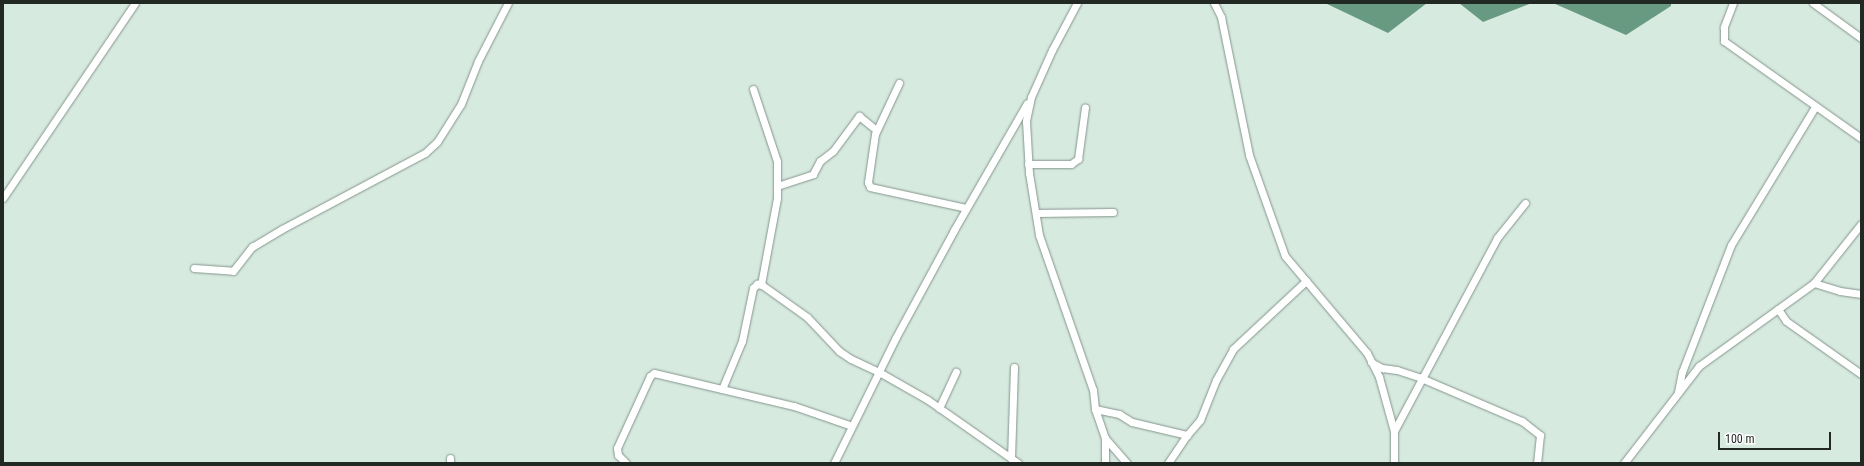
<!DOCTYPE html>
<html>
<head>
<meta charset="utf-8">
<style>
  body { margin:0 }
  #map { position:relative; width:1864px; height:466px; overflow:hidden; background:#d7eae0; font-family:"Roboto Condensed",sans-serif }
  div>[style] { position:absolute }
  [style*='--x'] { left:calc(var(--x)*1px); top:calc(var(--y)*1px); width:calc(var(--w)*1px); rotate:calc(var(--a)*1deg) }
  .water>* { inset:0; background:#689a82 }
  .roads { filter:drop-shadow(0 0 1px #84958c) drop-shadow(0 0 1px #84958c) }
  .minor>* { height:7px; margin:-3.5px; padding:0 3.5px; transform-origin:3.5px; border-radius:3.5px; background:#fff }
  span { translate:-50% -50%; white-space:nowrap; text-align:center; line-height:1.15; -webkit-text-stroke:4px #fff; paint-order:stroke }
  .frame { position:absolute; inset:0; border:4px solid #222925; pointer-events:none }
  .scale { position:absolute; left:1718px; top:432px; width:113px; height:18px; box-sizing:border-box; border:2px solid #222925; border-top:0; padding-left:5px; font-size:12px; line-height:14px; white-space:nowrap; color:#222925; -webkit-text-stroke:3px #fff; paint-order:stroke }
</style>
</head>
<body>
<div id="map">
  <div class="water">
    <i style="clip-path:polygon(1325px 3px,1427px 3px,1388px 33px)"></i>
    <i style="clip-path:polygon(1459px 3px,1532px 3px,1483px 22px)"></i>
    <i style="clip-path:polygon(1553px 3px,1671px 3px,1671px 6px,1626px 35px)"></i>
  </div>
  <div class="roads">
    <div class="minor">
      <i style="--x:1077;--y:3;--w:53;--a:118"></i>
      <i style="--x:1052;--y:50;--w:51;--a:114.1"></i>
      <i style="--x:1031;--y:97;--w:25;--a:102"></i>
      <i style="--x:1026;--y:121;--w:52;--a:86.7"></i>
      <i style="--x:1029;--y:173;--w:63;--a:80.8"></i>
      <i style="--x:1039;--y:235;--w:164;--a:70.8"></i>
      <i style="--x:1093;--y:390;--w:19;--a:84"></i>
      <i style="--x:1095;--y:409;--w:31;--a:71"></i>
      <i style="--x:1105;--y:438;--w:25;--a:90"></i>
      <i style="--x:1214;--y:3;--w:16;--a:63"></i>
      <i style="--x:1221;--y:17;--w:141;--a:78.5"></i>
      <i style="--x:1249;--y:155;--w:107;--a:70.4"></i>
      <i style="--x:1285;--y:256;--w:127;--a:49.8"></i>
      <i style="--x:1367;--y:353;--w:27;--a:63"></i>
      <i style="--x:1379;--y:377;--w:56;--a:74.5"></i>
      <i style="--x:1394;--y:431;--w:32;--a:90"></i>
      <i style="--x:1733;--y:3;--w:26;--a:111"></i>
      <i style="--x:1724;--y:27;--w:14;--a:90"></i>
      <i style="--x:1724;--y:41;--w:168;--a:35.3"></i>
      <i style="--x:1813;--y:3;--w:59;--a:36.1"></i>
      <i style="--x:899;--y:83;--w:56;--a:115.2"></i>
      <i style="--x:875;--y:134;--w:49;--a:98.3"></i>
      <i style="--x:868;--y:182;--w:5;--a:68"></i>
      <i style="--x:870;--y:187;--w:98;--a:12.3"></i>
      <i style="--x:753;--y:89;--w:76;--a:71.6"></i>
      <i style="--x:777;--y:161;--w:37;--a:90"></i>
      <i style="--x:777;--y:198;--w:87;--a:100.5"></i>
      <i style="--x:1028;--y:164;--w:43;--a:0"></i>
      <i style="--x:1071;--y:164;--w:9;--a:-36"></i>
      <i style="--x:1078;--y:159;--w:52;--a:-82.3"></i>
      <i style="--x:777;--y:186;--w:38;--a:-18"></i>
      <i style="--x:813;--y:174;--w:15;--a:-62"></i>
      <i style="--x:820;--y:161;--w:16;--a:-38"></i>
      <i style="--x:833;--y:151;--w:44;--a:-53.4"></i>
      <i style="--x:859;--y:116;--w:22;--a:39"></i>
      <i style="--x:3;--y:198;--w:235;--a:-55.9"></i>
      <i style="--x:1036;--y:213;--w:77;--a:-0.7"></i>
      <i style="--x:194;--y:268;--w:39;--a:4"></i>
      <i style="--x:233;--y:271;--w:31;--a:-52"></i>
      <i style="--x:252;--y:247;--w:35;--a:-31"></i>
      <i style="--x:282;--y:229;--w:162;--a:-28"></i>
      <i style="--x:425;--y:153;--w:16;--a:-43"></i>
      <i style="--x:437;--y:142;--w:45;--a:-57.7"></i>
      <i style="--x:461;--y:104;--w:46;--a:-68.4"></i>
      <i style="--x:478;--y:61;--w:65;--a:-62.7"></i>
      <i style="--x:1814;--y:283;--w:27;--a:17"></i>
      <i style="--x:1840;--y:291;--w:21;--a:8"></i>
      <i style="--x:1778;--y:309;--w:14;--a:56"></i>
      <i style="--x:1786;--y:321;--w:92;--a:35.2"></i>
      <i style="--x:1371;--y:362;--w:13;--a:29"></i>
      <i style="--x:1382;--y:368;--w:15;--a:8"></i>
      <i style="--x:1397;--y:370;--w:25;--a:18"></i>
      <i style="--x:1421;--y:378;--w:110;--a:23.1"></i>
      <i style="--x:1522;--y:421;--w:23;--a:38"></i>
      <i style="--x:1540;--y:435;--w:28;--a:96"></i>
      <i style="--x:722;--y:389;--w:52;--a:-67.4"></i>
      <i style="--x:742;--y:341;--w:54;--a:-78.3"></i>
      <i style="--x:753;--y:288;--w:6;--a:-45"></i>
      <i style="--x:757;--y:284;--w:5;--a:11"></i>
      <i style="--x:762;--y:285;--w:55;--a:35.4"></i>
      <i style="--x:807;--y:317;--w:47;--a:46.7"></i>
      <i style="--x:839;--y:351;--w:14;--a:34"></i>
      <i style="--x:851;--y:359;--w:31;--a:25"></i>
      <i style="--x:879;--y:372;--w:56;--a:29.7"></i>
      <i style="--x:928;--y:400;--w:110;--a:35"></i>
      <i style="--x:1678;--y:392;--w:20;--a:-79"></i>
      <i style="--x:1682;--y:372;--w:136;--a:-68.9"></i>
      <i style="--x:1731;--y:245;--w:162;--a:-58.7"></i>
      <i style="--x:939;--y:408;--w:40;--a:-65"></i>
      <i style="--x:1095;--y:409;--w:25;--a:12"></i>
      <i style="--x:1119;--y:414;--w:15;--a:32"></i>
      <i style="--x:1132;--y:422;--w:57;--a:13.3"></i>
      <i style="--x:1187;--y:435;--w:20;--a:-49"></i>
      <i style="--x:1200;--y:420;--w:43;--a:-68.2"></i>
      <i style="--x:1216;--y:380;--w:35;--a:-61"></i>
      <i style="--x:1233;--y:349;--w:100;--a:-43"></i>
      <i style="--x:1394;--y:431;--w:219;--a:-61.9"></i>
      <i style="--x:1497;--y:238;--w:45;--a:-51.3"></i>
      <i style="--x:1105;--y:438;--w:33;--a:49"></i>
      <i style="--x:1011;--y:458;--w:91;--a:-88.1"></i>
      <i style="--x:450;--y:463;--w:5;--a:-90"></i>
      <i style="--x:626;--y:463;--w:11;--a:-135"></i>
      <i style="--x:618;--y:455;--w:7;--a:-98"></i>
      <i style="--x:617;--y:448;--w:79;--a:-65.4"></i>
      <i style="--x:650;--y:376;--w:5;--a:-37"></i>
      <i style="--x:654;--y:373;--w:144;--a:13.3"></i>
      <i style="--x:794;--y:406;--w:61;--a:19"></i>
      <i style="--x:834;--y:463;--w:140;--a:-63.8"></i>
      <i style="--x:896;--y:337;--w:122;--a:-61.5"></i>
      <i style="--x:954;--y:230;--w:146;--a:-60.1"></i>
      <i style="--x:1168;--y:463;--w:34;--a:-56"></i>
      <i style="--x:1624;--y:463;--w:123;--a:-52.3"></i>
      <i style="--x:1699;--y:366;--w:142;--a:-35.8"></i>
      <i style="--x:1814;--y:283;--w:75;--a:-51.5"></i>
    </div>
  </div>
  <div class="frame"></div>
  <div class="scale">100 m</div>
</div>
</body>
</html>
